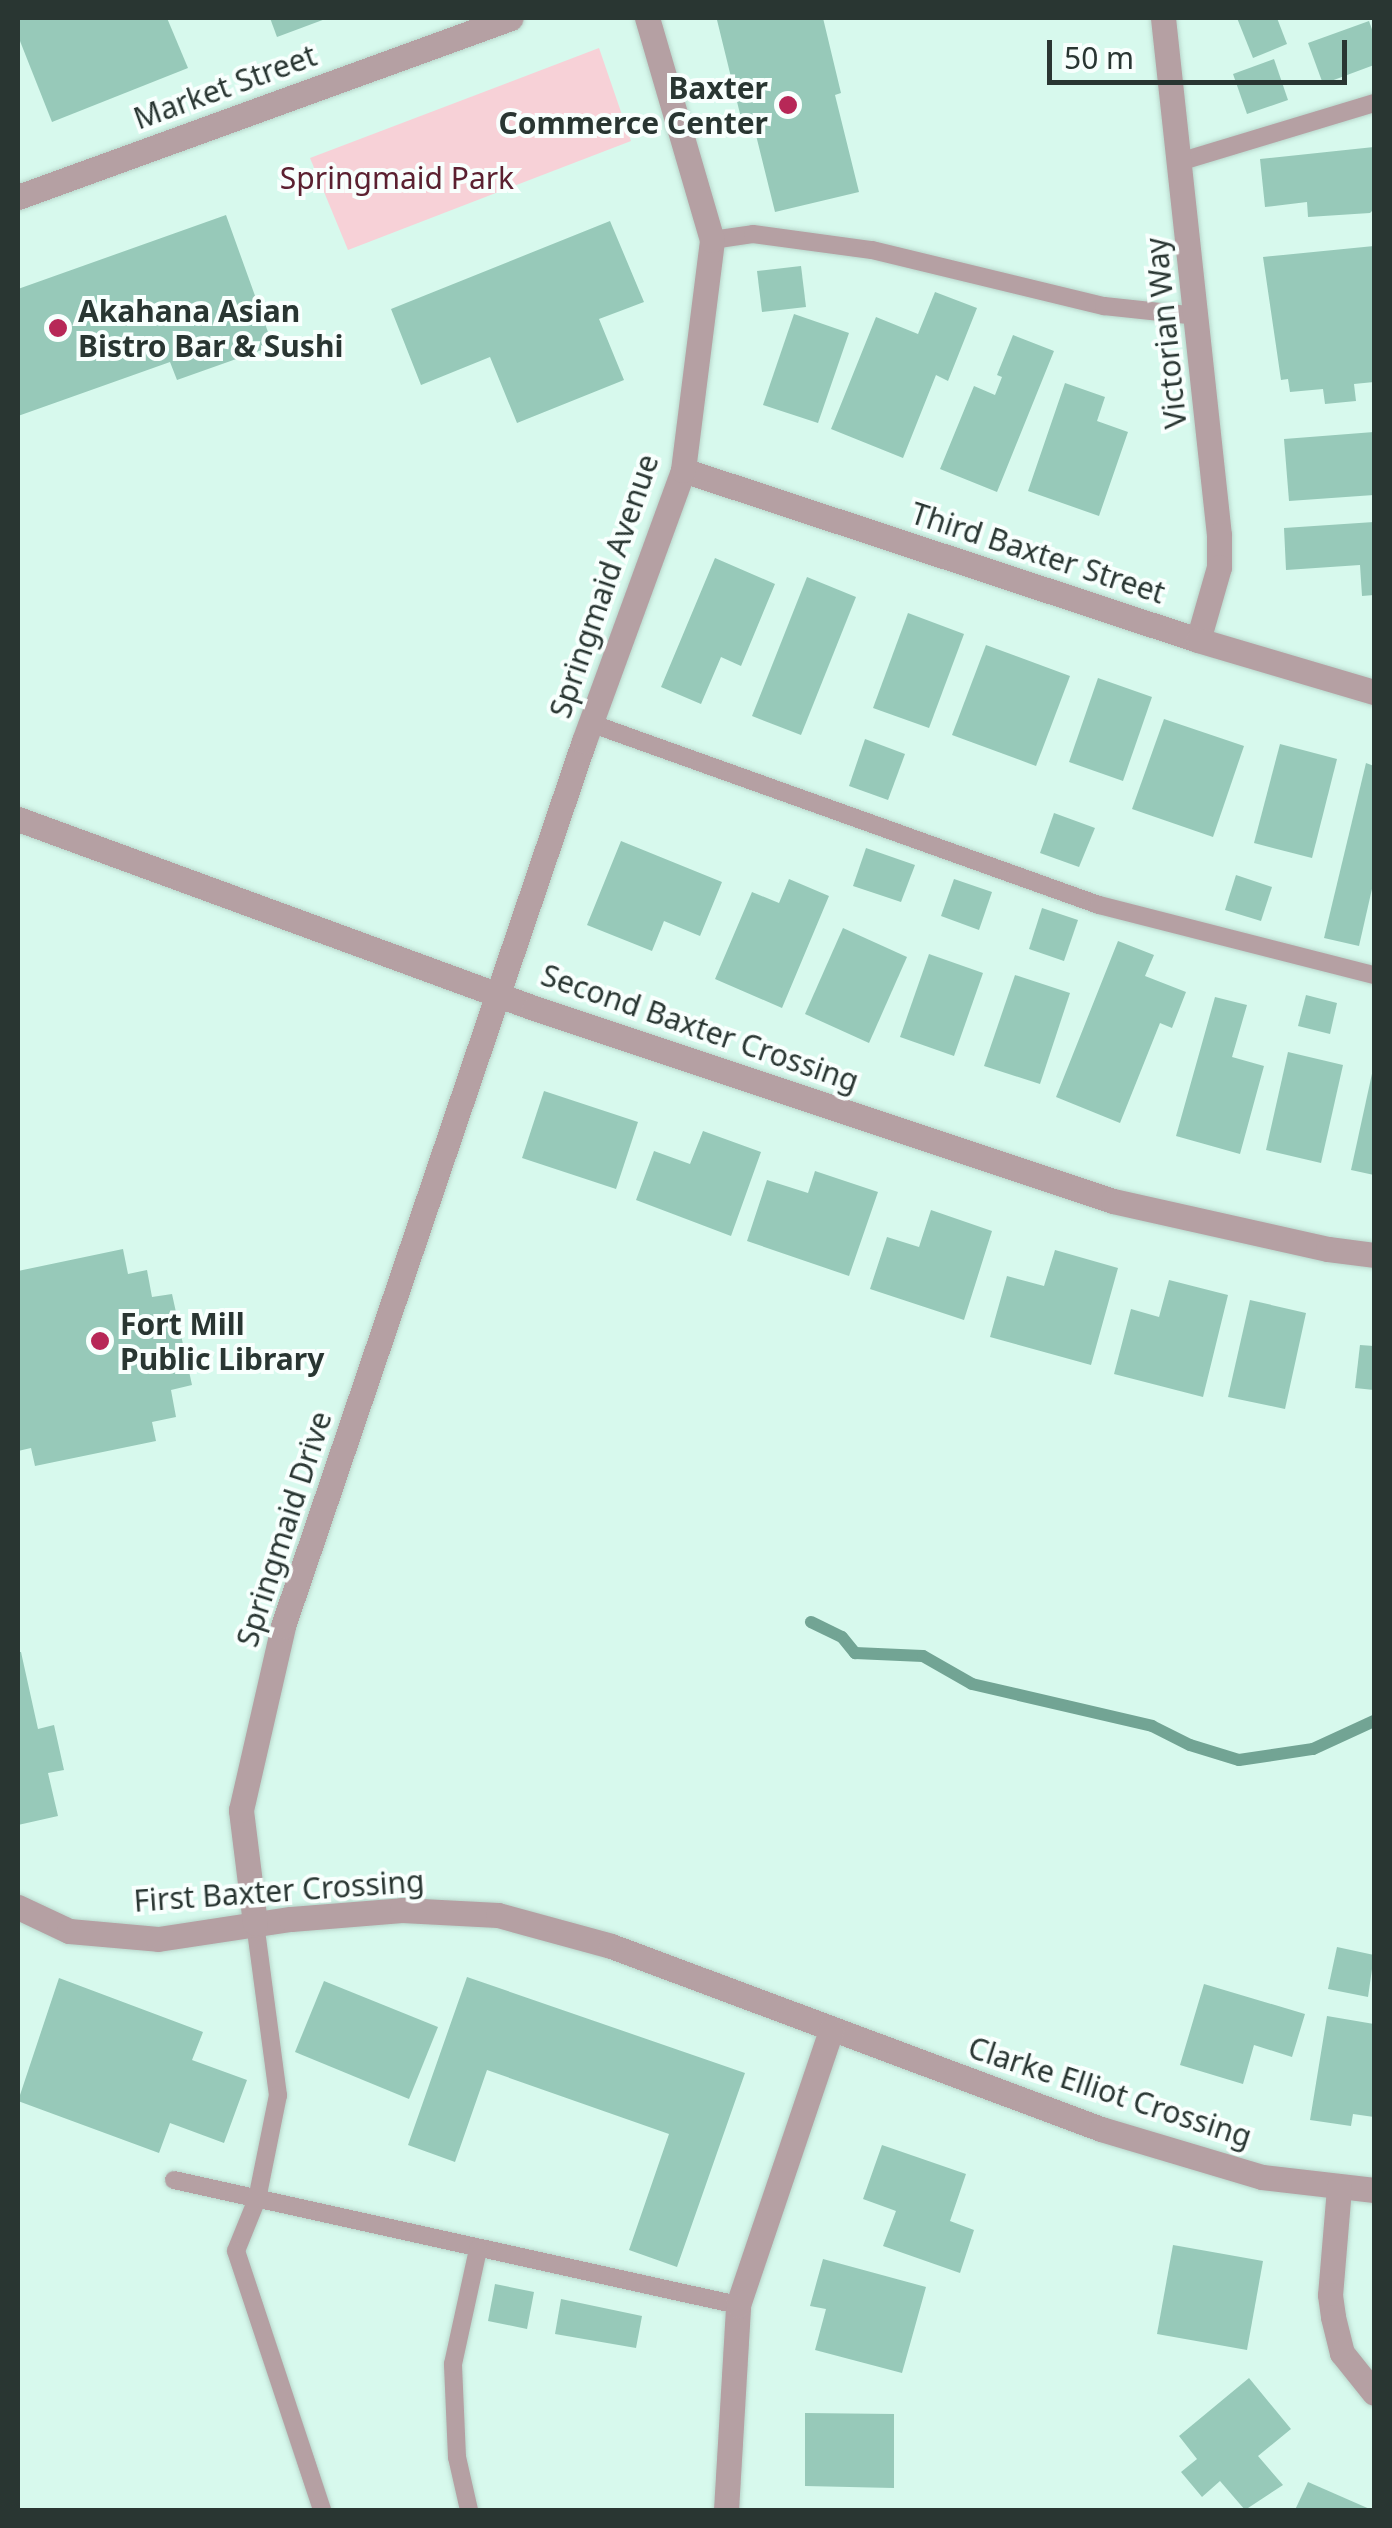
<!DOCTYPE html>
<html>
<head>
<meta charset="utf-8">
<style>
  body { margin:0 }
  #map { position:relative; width:1392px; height:2528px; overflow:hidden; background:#d7f9ed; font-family:"Noto Sans",sans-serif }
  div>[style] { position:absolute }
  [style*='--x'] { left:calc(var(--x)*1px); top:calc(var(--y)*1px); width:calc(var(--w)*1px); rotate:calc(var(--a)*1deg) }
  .green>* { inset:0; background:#f7d1d7 }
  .stream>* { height:12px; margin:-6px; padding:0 6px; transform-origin:6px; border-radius:6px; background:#72a494 }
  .building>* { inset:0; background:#97c9b9 }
  .roads { filter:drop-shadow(0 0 2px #b8d6cb) drop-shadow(0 0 2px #b8d6cb) }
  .service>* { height:18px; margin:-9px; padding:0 9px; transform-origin:9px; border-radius:9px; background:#b5a0a3 }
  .minor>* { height:25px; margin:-12.5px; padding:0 12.5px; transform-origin:12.5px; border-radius:12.5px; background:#b5a0a3 }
  .tertiary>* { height:25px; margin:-12.5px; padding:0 12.5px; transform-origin:12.5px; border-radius:12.5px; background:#b5a0a3 }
  .dots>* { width:28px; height:28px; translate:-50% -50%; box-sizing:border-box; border:5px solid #f8fffd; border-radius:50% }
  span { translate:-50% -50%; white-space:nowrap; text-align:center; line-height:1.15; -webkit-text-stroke:8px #f8fffd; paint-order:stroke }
  .street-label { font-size:30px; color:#293632 }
  .poi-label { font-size:30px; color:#293632; font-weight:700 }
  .right { translate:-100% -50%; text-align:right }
  .left { translate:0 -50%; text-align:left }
  .park-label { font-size:30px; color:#5b2030 }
  .frame { position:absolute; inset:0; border:20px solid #293632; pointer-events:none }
  .scale { position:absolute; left:1047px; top:40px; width:300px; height:45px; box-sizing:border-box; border:5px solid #293632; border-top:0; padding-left:12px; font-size:30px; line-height:35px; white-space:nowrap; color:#293632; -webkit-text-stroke:8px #f8fffd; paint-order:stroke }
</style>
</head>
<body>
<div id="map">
  <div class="green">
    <i style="clip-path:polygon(599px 48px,631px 141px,348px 250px,310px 158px)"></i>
  </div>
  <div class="stream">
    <i style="--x:811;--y:1622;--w:34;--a:26"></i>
    <i style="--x:842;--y:1637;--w:21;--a:51"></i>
    <i style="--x:855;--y:1653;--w:68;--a:2.5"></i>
    <i style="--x:923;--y:1656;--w:56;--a:29.7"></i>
    <i style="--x:972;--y:1684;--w:185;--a:13.1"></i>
    <i style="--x:1152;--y:1726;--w:42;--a:26.6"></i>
    <i style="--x:1190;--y:1745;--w:51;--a:17"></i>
    <i style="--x:1239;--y:1760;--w:75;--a:-8.5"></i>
    <i style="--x:1313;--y:1749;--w:67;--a:-24.7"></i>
  </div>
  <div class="building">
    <i style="clip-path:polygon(18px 18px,167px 18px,188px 68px,52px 122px,18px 36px)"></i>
    <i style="clip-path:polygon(270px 18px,328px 18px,277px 37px)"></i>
    <i style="clip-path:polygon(726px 18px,823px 18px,841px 93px,835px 95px,859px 192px,775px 212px,751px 115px,741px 118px,717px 20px)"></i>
    <i style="clip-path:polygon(1237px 18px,1277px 18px,1287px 44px,1253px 58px)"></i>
    <i style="clip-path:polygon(1369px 21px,1374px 35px,1374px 65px,1323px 84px,1308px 43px)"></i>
    <i style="clip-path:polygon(1274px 59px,1288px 100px,1247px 114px,1233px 74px)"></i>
    <i style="clip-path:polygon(1374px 147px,1374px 209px,1370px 213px,1308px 217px,1307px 202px,1265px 207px,1260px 159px)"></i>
    <i style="clip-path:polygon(226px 215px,273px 346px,177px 380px,170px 362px,18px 416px,18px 289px)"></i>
    <i style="clip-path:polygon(610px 221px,644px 302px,599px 319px,624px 380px,517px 423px,490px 357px,421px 385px,391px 309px)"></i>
    <i style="clip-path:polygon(1374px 246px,1374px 382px,1354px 384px,1356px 401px,1325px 404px,1323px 389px,1290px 392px,1288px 379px,1281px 380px,1263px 257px)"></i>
    <i style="clip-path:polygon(801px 266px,806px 307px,762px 312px,757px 271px)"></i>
    <i style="clip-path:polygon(935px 292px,977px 308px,948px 381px,936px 375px,903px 458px,831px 429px,876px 317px,918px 334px)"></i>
    <i style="clip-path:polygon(794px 314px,849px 333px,818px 423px,763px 405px)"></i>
    <i style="clip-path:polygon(1013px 335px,1054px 351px,997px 492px,940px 469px,974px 386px,995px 395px,1002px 377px,997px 375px)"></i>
    <i style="clip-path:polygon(1065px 383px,1105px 397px,1097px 421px,1128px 432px,1099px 516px,1028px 491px)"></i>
    <i style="clip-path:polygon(1374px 432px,1374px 495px,1289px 501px,1284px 439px)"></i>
    <i style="clip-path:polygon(1374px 522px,1374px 595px,1362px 596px,1360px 565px,1286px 570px,1284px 528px)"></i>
    <i style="clip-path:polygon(715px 558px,775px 584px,741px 666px,721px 657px,701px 704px,661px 687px)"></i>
    <i style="clip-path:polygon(807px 577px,856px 597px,801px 735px,752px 716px)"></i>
    <i style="clip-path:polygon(908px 613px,964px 634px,929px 728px,873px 708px)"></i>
    <i style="clip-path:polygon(986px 645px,1070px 676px,1036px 766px,952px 735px)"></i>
    <i style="clip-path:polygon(1098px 678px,1152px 697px,1123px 781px,1069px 762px)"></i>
    <i style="clip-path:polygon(1164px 719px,1244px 746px,1213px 837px,1132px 809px)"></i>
    <i style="clip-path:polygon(865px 739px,905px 754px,888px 800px,849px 786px)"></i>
    <i style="clip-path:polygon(1280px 744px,1337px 759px,1312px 858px,1254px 843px)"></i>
    <i style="clip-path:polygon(1366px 763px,1374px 766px,1374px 880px,1359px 946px,1324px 938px)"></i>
    <i style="clip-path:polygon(1054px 813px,1095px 828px,1079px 867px,1040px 853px)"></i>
    <i style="clip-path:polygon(621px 841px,722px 882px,700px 936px,664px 921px,652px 951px,587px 925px)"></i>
    <i style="clip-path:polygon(866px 848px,915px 865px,901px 902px,853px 886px)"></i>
    <i style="clip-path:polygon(1236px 875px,1272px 887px,1261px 921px,1225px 910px)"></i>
    <i style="clip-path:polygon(789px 879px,829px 896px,782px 1008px,715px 979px,752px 892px,779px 903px)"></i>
    <i style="clip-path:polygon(954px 879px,992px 892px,979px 930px,941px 916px)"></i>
    <i style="clip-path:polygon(1042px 908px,1078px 920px,1064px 961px,1029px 949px)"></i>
    <i style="clip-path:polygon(843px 928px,907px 957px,869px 1043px,805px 1014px)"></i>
    <i style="clip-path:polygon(1118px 941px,1154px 955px,1145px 976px,1186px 992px,1172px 1028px,1160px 1023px,1120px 1123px,1056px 1097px)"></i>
    <i style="clip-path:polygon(929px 954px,983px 973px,954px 1056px,900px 1037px)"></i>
    <i style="clip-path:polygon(1015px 975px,1070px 993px,1040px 1084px,984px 1066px)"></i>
    <i style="clip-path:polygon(1306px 995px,1337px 1003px,1330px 1034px,1298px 1026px)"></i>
    <i style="clip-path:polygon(1215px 997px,1247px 1005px,1232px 1057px,1264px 1066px,1240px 1154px,1176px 1136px)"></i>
    <i style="clip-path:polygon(1288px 1052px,1343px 1065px,1321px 1163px,1266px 1150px)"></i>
    <i style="clip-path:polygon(1373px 1069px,1374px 1069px,1374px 1175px,1351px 1170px)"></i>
    <i style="clip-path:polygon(544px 1091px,638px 1122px,616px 1189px,522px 1158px)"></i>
    <i style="clip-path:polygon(703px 1131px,761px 1152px,731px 1236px,636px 1200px,654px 1151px,690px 1164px)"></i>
    <i style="clip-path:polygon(815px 1171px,878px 1192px,849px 1276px,747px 1241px,767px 1180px,808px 1193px)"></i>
    <i style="clip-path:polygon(931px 1210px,992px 1231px,964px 1320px,870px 1289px,887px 1237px,919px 1247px)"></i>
    <i style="clip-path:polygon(123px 1249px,128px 1274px,147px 1270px,152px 1297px,172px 1294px,192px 1385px,171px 1390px,176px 1417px,152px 1422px,156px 1441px,35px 1466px,31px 1448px,18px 1451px,18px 1271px)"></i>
    <i style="clip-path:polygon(1055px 1250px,1118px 1268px,1091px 1365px,990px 1337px,1007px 1276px,1044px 1286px)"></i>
    <i style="clip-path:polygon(1169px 1280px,1228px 1295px,1203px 1397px,1114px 1374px,1131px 1309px,1159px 1317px)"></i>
    <i style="clip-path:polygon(1250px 1300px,1306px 1313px,1285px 1409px,1228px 1397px)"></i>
    <i style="clip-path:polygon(1360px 1345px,1374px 1346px,1374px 1390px,1355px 1388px)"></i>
    <i style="clip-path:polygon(18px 1652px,21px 1652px,38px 1729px,54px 1725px,64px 1770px,48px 1773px,58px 1816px,18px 1825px)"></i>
    <i style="clip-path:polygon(1337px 1947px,1374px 1955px,1368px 1997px,1328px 1989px)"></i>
    <i style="clip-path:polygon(467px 1977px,745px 2073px,677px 2267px,629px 2250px,669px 2134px,487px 2070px,455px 2162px,408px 2145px)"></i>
    <i style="clip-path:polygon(59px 1978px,203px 2032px,192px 2060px,247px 2080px,224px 2143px,170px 2123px,159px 2153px,18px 2101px)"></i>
    <i style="clip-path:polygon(324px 1981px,438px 2027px,409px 2099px,295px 2052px)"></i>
    <i style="clip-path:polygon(1204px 1984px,1305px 2014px,1292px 2057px,1254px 2045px,1243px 2084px,1180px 2065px)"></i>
    <i style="clip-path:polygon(1327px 2016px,1374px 2024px,1374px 2117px,1353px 2114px,1351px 2126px,1310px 2120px)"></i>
    <i style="clip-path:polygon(882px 2145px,966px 2174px,950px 2221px,974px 2230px,960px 2273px,883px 2246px,896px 2211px,863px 2199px)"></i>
    <i style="clip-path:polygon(1173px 2245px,1263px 2261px,1247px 2350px,1157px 2334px)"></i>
    <i style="clip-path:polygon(823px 2259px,926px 2287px,902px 2373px,815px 2350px,826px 2309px,810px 2306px)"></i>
    <i style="clip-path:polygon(495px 2284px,534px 2292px,527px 2329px,488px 2321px)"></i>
    <i style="clip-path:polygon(561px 2299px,642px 2316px,636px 2348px,555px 2334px)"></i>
    <i style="clip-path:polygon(1249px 2378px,1291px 2429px,1258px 2456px,1283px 2485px,1245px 2510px,1220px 2481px,1202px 2497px,1181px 2472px,1197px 2459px,1179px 2436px)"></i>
    <i style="clip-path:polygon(805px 2413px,894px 2414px,894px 2488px,805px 2486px)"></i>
    <i style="clip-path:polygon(1308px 2482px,1372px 2510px,1295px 2510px)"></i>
  </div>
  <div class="roads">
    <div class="service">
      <i style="--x:1179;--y:162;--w:204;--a:-16.8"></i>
      <i style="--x:712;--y:240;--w:41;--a:-8.3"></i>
      <i style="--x:753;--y:234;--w:120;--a:7.7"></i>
      <i style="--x:872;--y:250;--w:239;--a:13.6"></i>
      <i style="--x:1104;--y:306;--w:94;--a:6.1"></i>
      <i style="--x:590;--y:723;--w:541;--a:19.68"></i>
      <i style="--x:1099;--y:905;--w:284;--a:14.3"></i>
      <i style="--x:255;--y:1923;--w:174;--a:82.4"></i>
      <i style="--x:278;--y:2095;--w:106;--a:101.4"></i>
      <i style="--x:257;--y:2199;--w:56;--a:112"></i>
      <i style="--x:236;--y:2251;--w:273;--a:71.6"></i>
      <i style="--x:174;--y:2180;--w:578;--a:12.5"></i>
      <i style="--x:469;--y:2510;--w:54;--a:-102.8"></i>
      <i style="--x:457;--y:2457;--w:93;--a:-92.5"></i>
      <i style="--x:453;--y:2364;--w:118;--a:-77.7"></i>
    </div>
    <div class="minor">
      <i style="--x:1163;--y:18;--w:520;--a:83.82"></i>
      <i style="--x:1219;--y:535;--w:32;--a:90"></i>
      <i style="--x:1219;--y:567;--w:76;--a:106"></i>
      <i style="--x:683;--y:470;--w:542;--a:18.27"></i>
      <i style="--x:1198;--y:640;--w:184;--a:16.5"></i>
      <i style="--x:18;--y:819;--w:550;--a:20.12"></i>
      <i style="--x:534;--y:1008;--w:610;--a:18.43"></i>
      <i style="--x:1113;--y:1201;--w:220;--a:12.6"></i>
      <i style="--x:1328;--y:1249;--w:46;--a:7.4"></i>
      <i style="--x:18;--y:1907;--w:56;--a:25.2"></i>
      <i style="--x:69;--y:1931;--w:89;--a:5.1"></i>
      <i style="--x:158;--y:1939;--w:134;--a:-8.6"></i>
      <i style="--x:291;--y:1919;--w:111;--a:-4.6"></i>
      <i style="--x:402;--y:1910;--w:96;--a:3"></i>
      <i style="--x:498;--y:1915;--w:117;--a:15.3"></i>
      <i style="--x:611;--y:1946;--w:523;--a:20.48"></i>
      <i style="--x:1101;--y:2129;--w:168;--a:16.6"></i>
      <i style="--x:1262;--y:2177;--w:113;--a:6.6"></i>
      <i style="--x:255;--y:1923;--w:114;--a:-97.1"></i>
      <i style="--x:241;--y:1810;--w:189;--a:-77.1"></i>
      <i style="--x:283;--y:1626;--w:935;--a:-71.22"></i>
      <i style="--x:584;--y:741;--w:289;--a:-69.9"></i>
      <i style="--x:683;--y:470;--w:232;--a:-82.8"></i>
      <i style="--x:712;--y:240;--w:231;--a:-106.3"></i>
      <i style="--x:1339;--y:2188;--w:107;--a:94.8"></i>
      <i style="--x:1330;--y:2295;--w:22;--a:82"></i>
      <i style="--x:1333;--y:2317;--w:37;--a:76"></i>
      <i style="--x:1342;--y:2353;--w:51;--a:51.3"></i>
      <i style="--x:726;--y:2510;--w:205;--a:-86.6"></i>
      <i style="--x:738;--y:2305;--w:290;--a:-71.3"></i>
    </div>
    <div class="tertiary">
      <i style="--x:18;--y:197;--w:524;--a:-19.96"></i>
    </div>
  </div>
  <div class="dots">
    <i style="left:788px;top:105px;background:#b72857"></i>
    <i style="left:58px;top:328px;background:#b72857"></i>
    <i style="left:100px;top:1341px;background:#b72857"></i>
  </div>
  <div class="street-label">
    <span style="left:225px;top:87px;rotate:-20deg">Market Street</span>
    <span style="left:1166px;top:333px;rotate:-96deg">Victorian Way</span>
    <span style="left:1038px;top:553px;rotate:18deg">Third Baxter Street</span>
    <span style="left:604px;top:586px;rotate:-71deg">Springmaid Avenue</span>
    <span style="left:700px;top:1028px;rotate:19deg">Second Baxter Crossing</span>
    <span style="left:284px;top:1529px;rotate:-72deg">Springmaid Drive</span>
    <span style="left:279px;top:1891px;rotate:-4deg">First Baxter Crossing</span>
    <span style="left:1110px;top:2092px;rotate:18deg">Clarke Elliot Crossing</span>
  </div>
  <div class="poi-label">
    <span class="right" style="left:768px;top:105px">Baxter<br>Commerce Center</span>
    <span class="left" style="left:78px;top:328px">Akahana Asian<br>Bistro Bar &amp; Sushi</span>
    <span class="left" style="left:120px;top:1341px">Fort Mill<br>Public Library</span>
  </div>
  <div class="park-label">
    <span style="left:397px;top:178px">Springmaid Park</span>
  </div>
  <div class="frame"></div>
  <div class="scale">50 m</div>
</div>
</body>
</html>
